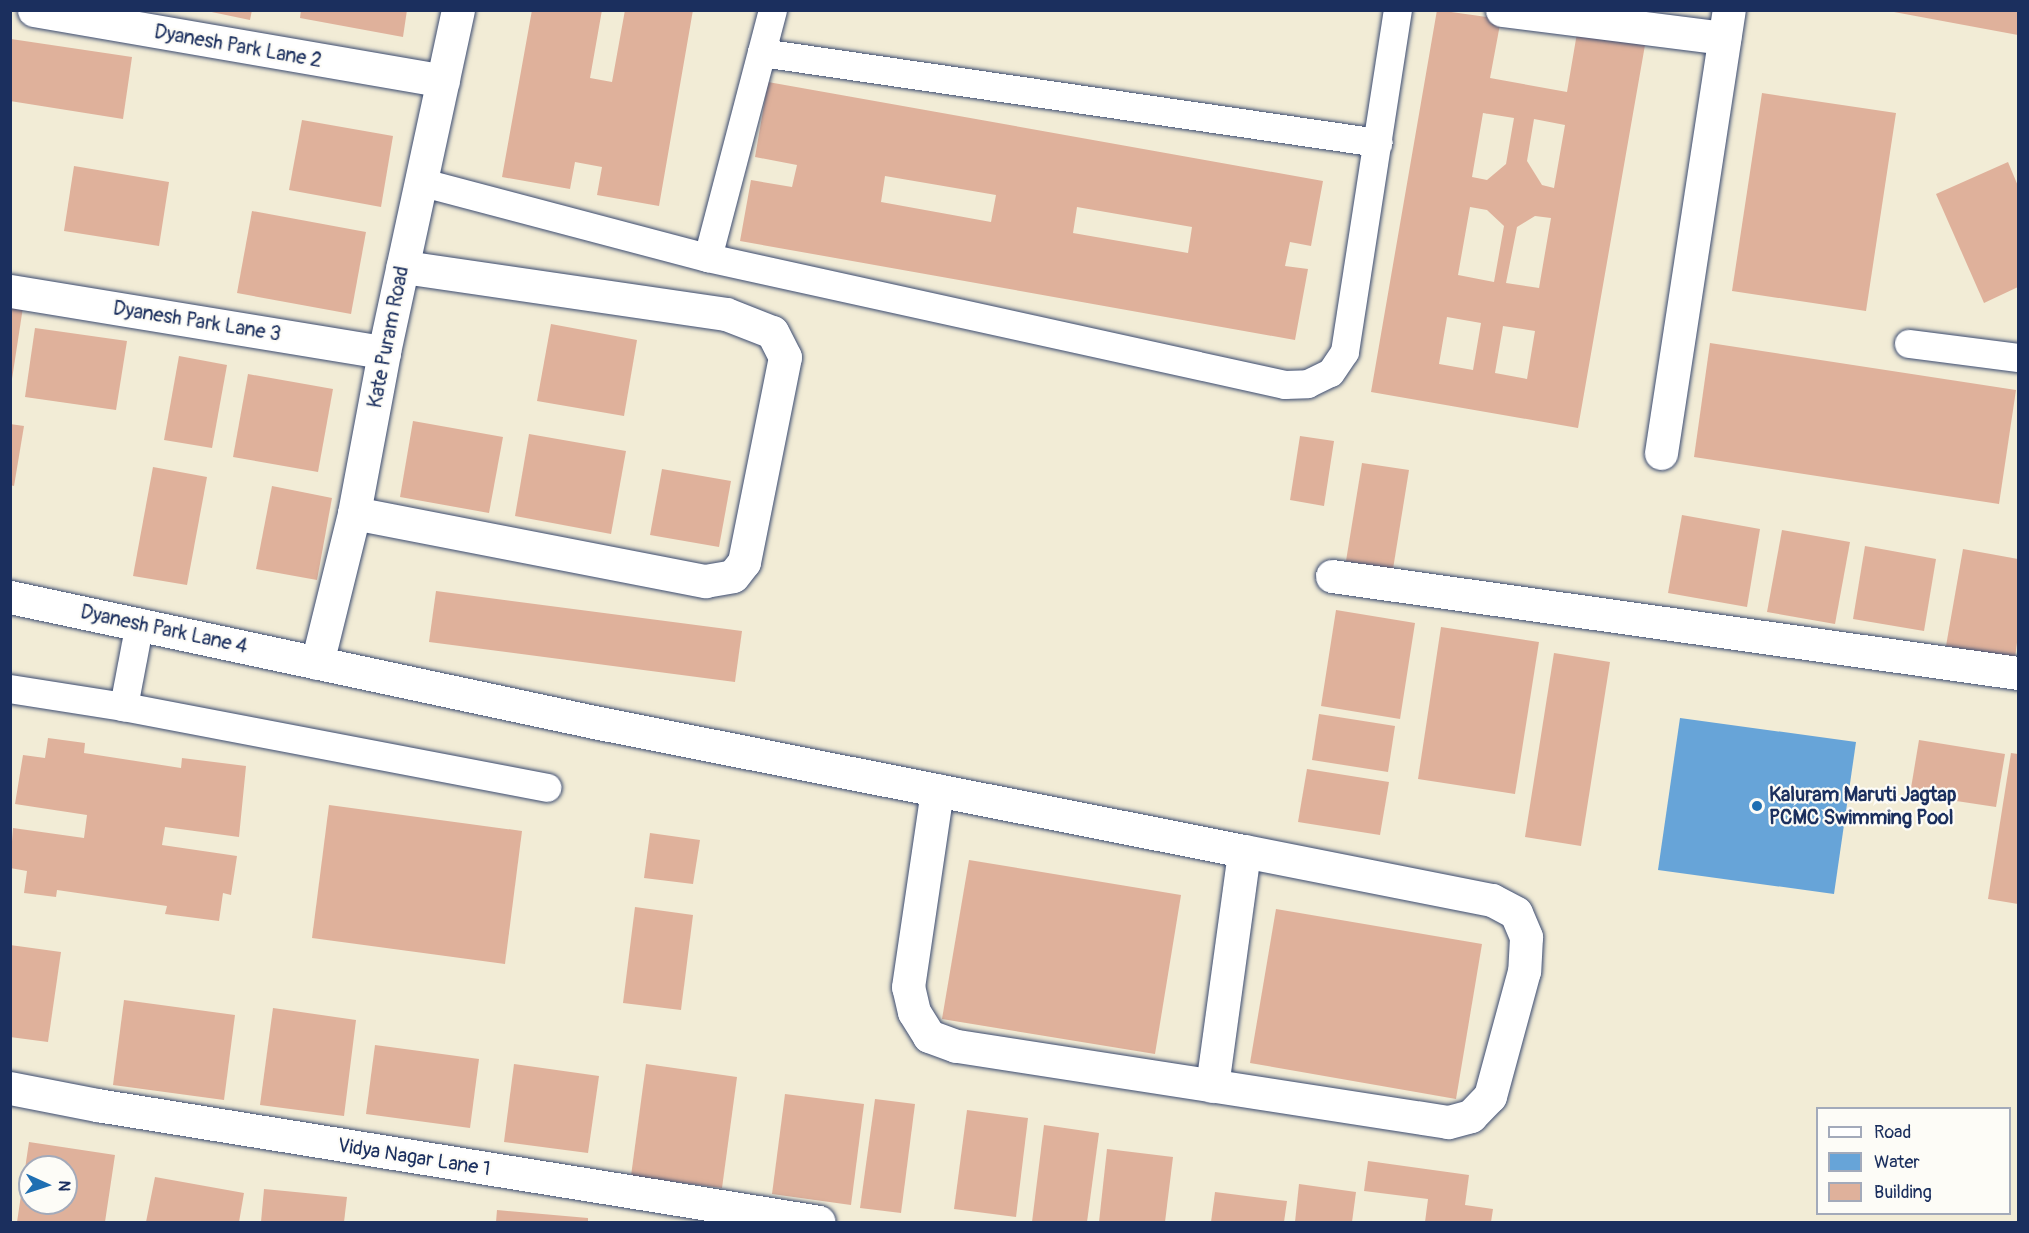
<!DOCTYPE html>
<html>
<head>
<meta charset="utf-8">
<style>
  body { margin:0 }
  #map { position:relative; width:2029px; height:1233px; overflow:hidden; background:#f2ecd6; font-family:Pangolin,sans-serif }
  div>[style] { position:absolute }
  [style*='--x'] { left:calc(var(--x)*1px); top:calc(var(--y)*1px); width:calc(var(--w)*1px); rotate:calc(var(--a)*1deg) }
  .water>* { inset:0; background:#67a4d8 }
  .building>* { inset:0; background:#dfb19b }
  .roads { filter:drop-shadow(0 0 2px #3b4b70) drop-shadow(0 0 2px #3b4b70) }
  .lane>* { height:28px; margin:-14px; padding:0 14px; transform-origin:14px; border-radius:14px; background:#fff }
  .street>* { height:33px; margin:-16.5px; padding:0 16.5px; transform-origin:16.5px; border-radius:16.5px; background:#fff }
  .dots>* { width:16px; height:16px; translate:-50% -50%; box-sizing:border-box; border:3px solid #fdfcf7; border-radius:50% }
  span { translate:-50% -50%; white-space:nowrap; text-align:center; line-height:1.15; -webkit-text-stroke:4.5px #fdfcf7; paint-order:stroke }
  .street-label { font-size:20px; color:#1b2f5e }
  .poi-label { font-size:20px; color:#1b2f5e; font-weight:700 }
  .left { translate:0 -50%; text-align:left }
  .frame { position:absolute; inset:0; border:12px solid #1b2f5e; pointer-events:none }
  .legend { position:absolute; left:1816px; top:1107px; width:195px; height:108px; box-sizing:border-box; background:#fdfcf7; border:2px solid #a3aaba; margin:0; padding:8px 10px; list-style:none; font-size:18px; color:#1b2f5e }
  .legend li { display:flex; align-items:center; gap:12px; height:30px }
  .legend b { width:30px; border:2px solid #a3aaba }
  .north { position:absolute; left:18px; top:1155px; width:60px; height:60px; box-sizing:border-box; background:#fdfcf7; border:2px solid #a3aaba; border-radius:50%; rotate:93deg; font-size:16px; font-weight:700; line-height:24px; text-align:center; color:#1b2f5e }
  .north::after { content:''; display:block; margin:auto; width:21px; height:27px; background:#1f6fb2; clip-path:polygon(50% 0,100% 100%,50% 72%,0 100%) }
</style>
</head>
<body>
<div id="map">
  <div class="water">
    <i style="clip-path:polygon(1680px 718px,1856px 742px,1834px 894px,1658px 870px)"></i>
  </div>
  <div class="building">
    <i style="clip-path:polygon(202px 10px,252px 10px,250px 20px)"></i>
    <i style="clip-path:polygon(301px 10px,407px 10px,403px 37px,300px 18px)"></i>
    <i style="clip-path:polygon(532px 10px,602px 10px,590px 78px,612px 82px,625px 10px,693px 10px,659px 206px,597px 195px,602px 167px,575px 162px,570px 189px,502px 177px)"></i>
    <i style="clip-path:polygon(evenodd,1437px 10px,1501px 19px,1490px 78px,1567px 92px,1577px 33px,1645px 45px,1578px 428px,1371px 392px,1437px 10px,1483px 113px,1514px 118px,1506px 164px,1487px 180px,1472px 177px,1483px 113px,1437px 10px,1534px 119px,1565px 125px,1554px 188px,1542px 185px,1527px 161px,1534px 119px,1437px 10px,1470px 207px,1487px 210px,1504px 226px,1494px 282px,1458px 275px,1470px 207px,1437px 10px,1535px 216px,1551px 218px,1539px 288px,1506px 283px,1517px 227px,1535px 216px,1437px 10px,1447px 317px,1481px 323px,1473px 370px,1439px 364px,1447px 317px,1437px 10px,1503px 326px,1535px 331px,1527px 379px,1495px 373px,1503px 326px)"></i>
    <i style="clip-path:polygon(1894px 10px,2018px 10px,2018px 35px,1894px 12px)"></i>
    <i style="clip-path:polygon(11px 39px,132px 57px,123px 119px,10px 101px)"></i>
    <i style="clip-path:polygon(evenodd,768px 82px,1323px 181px,1311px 246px,1290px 242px,1285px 266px,1308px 269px,1295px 340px,740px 241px,751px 180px,792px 187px,797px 165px,755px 157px,768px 82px,885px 176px,996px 195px,991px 222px,881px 202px,885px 176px,768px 82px,1077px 207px,1192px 227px,1188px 253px,1073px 233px,1077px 207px)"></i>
    <i style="clip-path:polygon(1762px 93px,1896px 113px,1866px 311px,1732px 291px)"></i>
    <i style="clip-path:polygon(302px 120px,393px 136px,381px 207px,289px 190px)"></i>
    <i style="clip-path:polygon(2008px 162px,2018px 186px,2018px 287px,1984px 303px,1936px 194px)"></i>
    <i style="clip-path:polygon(74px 166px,169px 182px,159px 246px,64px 231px)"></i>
    <i style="clip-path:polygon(252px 211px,366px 232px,351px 314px,237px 293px)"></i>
    <i style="clip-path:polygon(10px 292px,25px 294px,12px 379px,10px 379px)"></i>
    <i style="clip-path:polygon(551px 324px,637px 340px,624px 416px,537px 401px)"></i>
    <i style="clip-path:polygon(35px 328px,127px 341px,116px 410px,25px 397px)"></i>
    <i style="clip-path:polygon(1710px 343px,2016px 390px,1999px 504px,1694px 457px)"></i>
    <i style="clip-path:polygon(179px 356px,227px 365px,212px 448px,164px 440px)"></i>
    <i style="clip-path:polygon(248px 374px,333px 389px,318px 472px,233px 457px)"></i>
    <i style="clip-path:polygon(413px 421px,503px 437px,489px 513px,400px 497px)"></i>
    <i style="clip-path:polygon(10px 424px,24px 426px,14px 486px,10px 485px)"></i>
    <i style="clip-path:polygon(529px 434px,626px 451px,611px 534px,515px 516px)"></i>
    <i style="clip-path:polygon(1300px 436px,1334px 441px,1324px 506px,1290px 500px)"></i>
    <i style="clip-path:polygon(1362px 463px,1409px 470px,1393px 569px,1346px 561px)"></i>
    <i style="clip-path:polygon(153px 467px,207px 477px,187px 585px,133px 576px)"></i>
    <i style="clip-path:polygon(662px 469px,731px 481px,719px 547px,650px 535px)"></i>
    <i style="clip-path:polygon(272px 486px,332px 498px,317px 580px,256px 569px)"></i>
    <i style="clip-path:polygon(1682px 515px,1760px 529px,1747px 607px,1668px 593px)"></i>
    <i style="clip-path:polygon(1782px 530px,1850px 542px,1835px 624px,1767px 612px)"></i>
    <i style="clip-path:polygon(1865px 546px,1936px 559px,1924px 631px,1853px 619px)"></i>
    <i style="clip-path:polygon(1963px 549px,2018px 559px,2018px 635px,2015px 658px,1946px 646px)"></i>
    <i style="clip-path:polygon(436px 591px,742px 631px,735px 682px,429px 642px)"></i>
    <i style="clip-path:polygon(1336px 610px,1415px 623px,1400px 719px,1321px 706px)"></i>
    <i style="clip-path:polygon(1441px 627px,1539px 642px,1515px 794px,1418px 779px)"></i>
    <i style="clip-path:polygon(1554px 653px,1610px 662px,1581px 846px,1525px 837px)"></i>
    <i style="clip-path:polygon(1319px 714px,1395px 726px,1388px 772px,1312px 760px)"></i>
    <i style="clip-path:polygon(48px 738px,85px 743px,84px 753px,181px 768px,182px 758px,246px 766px,239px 837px,165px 827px,162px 845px,237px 856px,231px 895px,223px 893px,219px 921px,165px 914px,167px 906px,57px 890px,56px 897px,24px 893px,27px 871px,10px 868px,13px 828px,84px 838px,87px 815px,15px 804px,23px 755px,45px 758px)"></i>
    <i style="clip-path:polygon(1919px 740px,2005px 754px,1996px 807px,1910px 794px)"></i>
    <i style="clip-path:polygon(2011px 753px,2018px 754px,2018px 904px,1988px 899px)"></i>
    <i style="clip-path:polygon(1307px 769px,1389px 782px,1380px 835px,1298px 822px)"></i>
    <i style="clip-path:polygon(329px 805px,522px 831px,505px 964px,312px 938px)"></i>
    <i style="clip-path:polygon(650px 833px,700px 840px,693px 884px,644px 878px)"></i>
    <i style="clip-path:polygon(969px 860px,1181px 895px,1155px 1054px,942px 1019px)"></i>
    <i style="clip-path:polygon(635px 907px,693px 915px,681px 1010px,623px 1003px)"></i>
    <i style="clip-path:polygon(1276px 909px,1482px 944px,1456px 1099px,1250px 1063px)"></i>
    <i style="clip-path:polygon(10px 945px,61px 952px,48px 1042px,10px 1037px)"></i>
    <i style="clip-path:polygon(124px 1000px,235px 1015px,224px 1100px,113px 1085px)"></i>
    <i style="clip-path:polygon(273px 1008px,356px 1020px,344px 1116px,260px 1105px)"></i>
    <i style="clip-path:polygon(375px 1045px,479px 1059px,470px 1128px,366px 1114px)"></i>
    <i style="clip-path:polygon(514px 1064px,599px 1076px,588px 1153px,504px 1142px)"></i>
    <i style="clip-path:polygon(646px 1064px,737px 1077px,722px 1188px,631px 1176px)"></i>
    <i style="clip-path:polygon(785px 1094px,864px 1104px,851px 1205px,772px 1194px)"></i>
    <i style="clip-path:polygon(875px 1099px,915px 1104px,901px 1213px,860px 1208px)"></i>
    <i style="clip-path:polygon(967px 1110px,1028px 1118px,1016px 1217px,954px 1209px)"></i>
    <i style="clip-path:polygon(1044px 1125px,1099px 1133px,1087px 1222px,1032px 1222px)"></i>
    <i style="clip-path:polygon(evenodd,29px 1142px,115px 1155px,105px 1222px,17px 1222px,29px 1142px,30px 1167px,66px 1167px,66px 1203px,30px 1203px,30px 1167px)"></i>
    <i style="clip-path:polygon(1107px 1149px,1173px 1157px,1165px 1222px,1099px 1222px)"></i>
    <i style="clip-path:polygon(1368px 1161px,1469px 1175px,1465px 1205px,1493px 1209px,1491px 1222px,1425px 1222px,1428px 1199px,1364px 1191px)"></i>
    <i style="clip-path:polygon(155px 1177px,244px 1193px,239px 1222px,146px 1222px)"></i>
    <i style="clip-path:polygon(1299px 1184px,1356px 1192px,1352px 1222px,1295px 1222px)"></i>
    <i style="clip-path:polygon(264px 1189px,347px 1197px,344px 1222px,261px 1222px)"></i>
    <i style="clip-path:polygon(1215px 1192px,1287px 1201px,1284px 1222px,1211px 1222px)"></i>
    <i style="clip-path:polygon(497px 1210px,588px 1218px,588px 1222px,496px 1222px)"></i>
  </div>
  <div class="roads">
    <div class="lane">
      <i style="--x:762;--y:53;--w:623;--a:8.31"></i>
      <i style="--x:420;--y:182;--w:298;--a:14.8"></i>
      <i style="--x:708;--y:258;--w:591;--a:12.41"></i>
      <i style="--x:1285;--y:385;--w:23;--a:-2"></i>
      <i style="--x:1308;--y:384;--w:25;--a:-26"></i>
      <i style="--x:1331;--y:373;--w:25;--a:-56"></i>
      <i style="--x:1345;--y:352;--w:346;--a:-81.2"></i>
      <i style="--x:708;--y:258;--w:256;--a:-75.3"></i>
      <i style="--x:1909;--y:344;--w:110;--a:7.3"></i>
      <i style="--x:140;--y:623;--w:86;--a:100.8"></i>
      <i style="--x:124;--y:707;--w:431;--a:10.8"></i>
      <i style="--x:10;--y:689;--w:115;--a:9"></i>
    </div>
    <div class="street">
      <i style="--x:34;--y:10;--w:415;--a:9.8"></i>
      <i style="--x:1502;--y:10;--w:224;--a:7.2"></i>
      <i style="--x:10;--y:291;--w:379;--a:9.3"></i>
      <i style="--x:1661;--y:453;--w:448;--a:-81.3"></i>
      <i style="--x:354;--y:513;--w:358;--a:11"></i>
      <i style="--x:705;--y:581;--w:28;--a:-10"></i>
      <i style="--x:733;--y:576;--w:18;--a:-52"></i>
      <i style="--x:744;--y:562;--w:209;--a:-78.7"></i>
      <i style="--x:785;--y:357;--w:28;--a:-117"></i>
      <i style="--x:772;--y:332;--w:49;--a:-158.6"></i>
      <i style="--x:726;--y:314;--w:327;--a:-171.7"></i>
      <i style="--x:1332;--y:576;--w:693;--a:8.05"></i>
      <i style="--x:10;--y:597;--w:597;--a:12.08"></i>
      <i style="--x:594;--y:722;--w:663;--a:11.23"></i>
      <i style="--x:1244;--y:851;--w:253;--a:11.2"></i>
      <i style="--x:1492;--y:900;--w:27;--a:28"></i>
      <i style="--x:1516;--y:913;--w:26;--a:67"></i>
      <i style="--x:1526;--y:937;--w:34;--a:93"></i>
      <i style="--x:1524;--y:971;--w:130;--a:105.2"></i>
      <i style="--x:1490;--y:1096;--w:28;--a:134"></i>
      <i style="--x:1471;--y:1116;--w:24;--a:165"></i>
      <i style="--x:1448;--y:1122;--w:498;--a:-171.2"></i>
      <i style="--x:956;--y:1046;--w:29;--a:-160"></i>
      <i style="--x:929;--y:1036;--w:28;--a:-122"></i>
      <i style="--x:914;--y:1012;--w:26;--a:-103"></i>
      <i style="--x:908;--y:987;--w:199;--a:-81.6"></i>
      <i style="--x:317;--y:663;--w:154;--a:-76.1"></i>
      <i style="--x:354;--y:513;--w:164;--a:-79.4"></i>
      <i style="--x:384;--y:352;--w:350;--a:-77.8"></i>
      <i style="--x:1212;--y:1086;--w:237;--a:-82.2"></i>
      <i style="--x:10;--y:1088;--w:89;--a:11.1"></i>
      <i style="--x:97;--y:1105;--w:731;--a:9.2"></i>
    </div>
  </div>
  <div class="dots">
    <i style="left:1757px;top:806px;background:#1f6fb2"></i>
  </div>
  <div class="street-label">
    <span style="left:238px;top:46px;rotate:10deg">Dyanesh Park Lane 2</span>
    <span style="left:197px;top:321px;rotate:9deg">Dyanesh Park Lane 3</span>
    <span style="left:388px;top:337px;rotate:-79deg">Kate Puram Road</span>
    <span style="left:164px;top:629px;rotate:12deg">Dyanesh Park Lane 4</span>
    <span style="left:414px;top:1157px;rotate:9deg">Vidya Nagar Lane 1</span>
  </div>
  <div class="poi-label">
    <span class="left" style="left:1769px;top:806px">Kaluram Maruti Jagtap<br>PCMC Swimming Pool</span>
  </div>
  <div class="frame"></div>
  <ul class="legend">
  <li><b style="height:8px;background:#fff"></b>Road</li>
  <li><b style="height:16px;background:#67a4d8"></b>Water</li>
  <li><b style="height:16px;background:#dfb19b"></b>Building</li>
  </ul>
  <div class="north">N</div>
</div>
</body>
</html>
